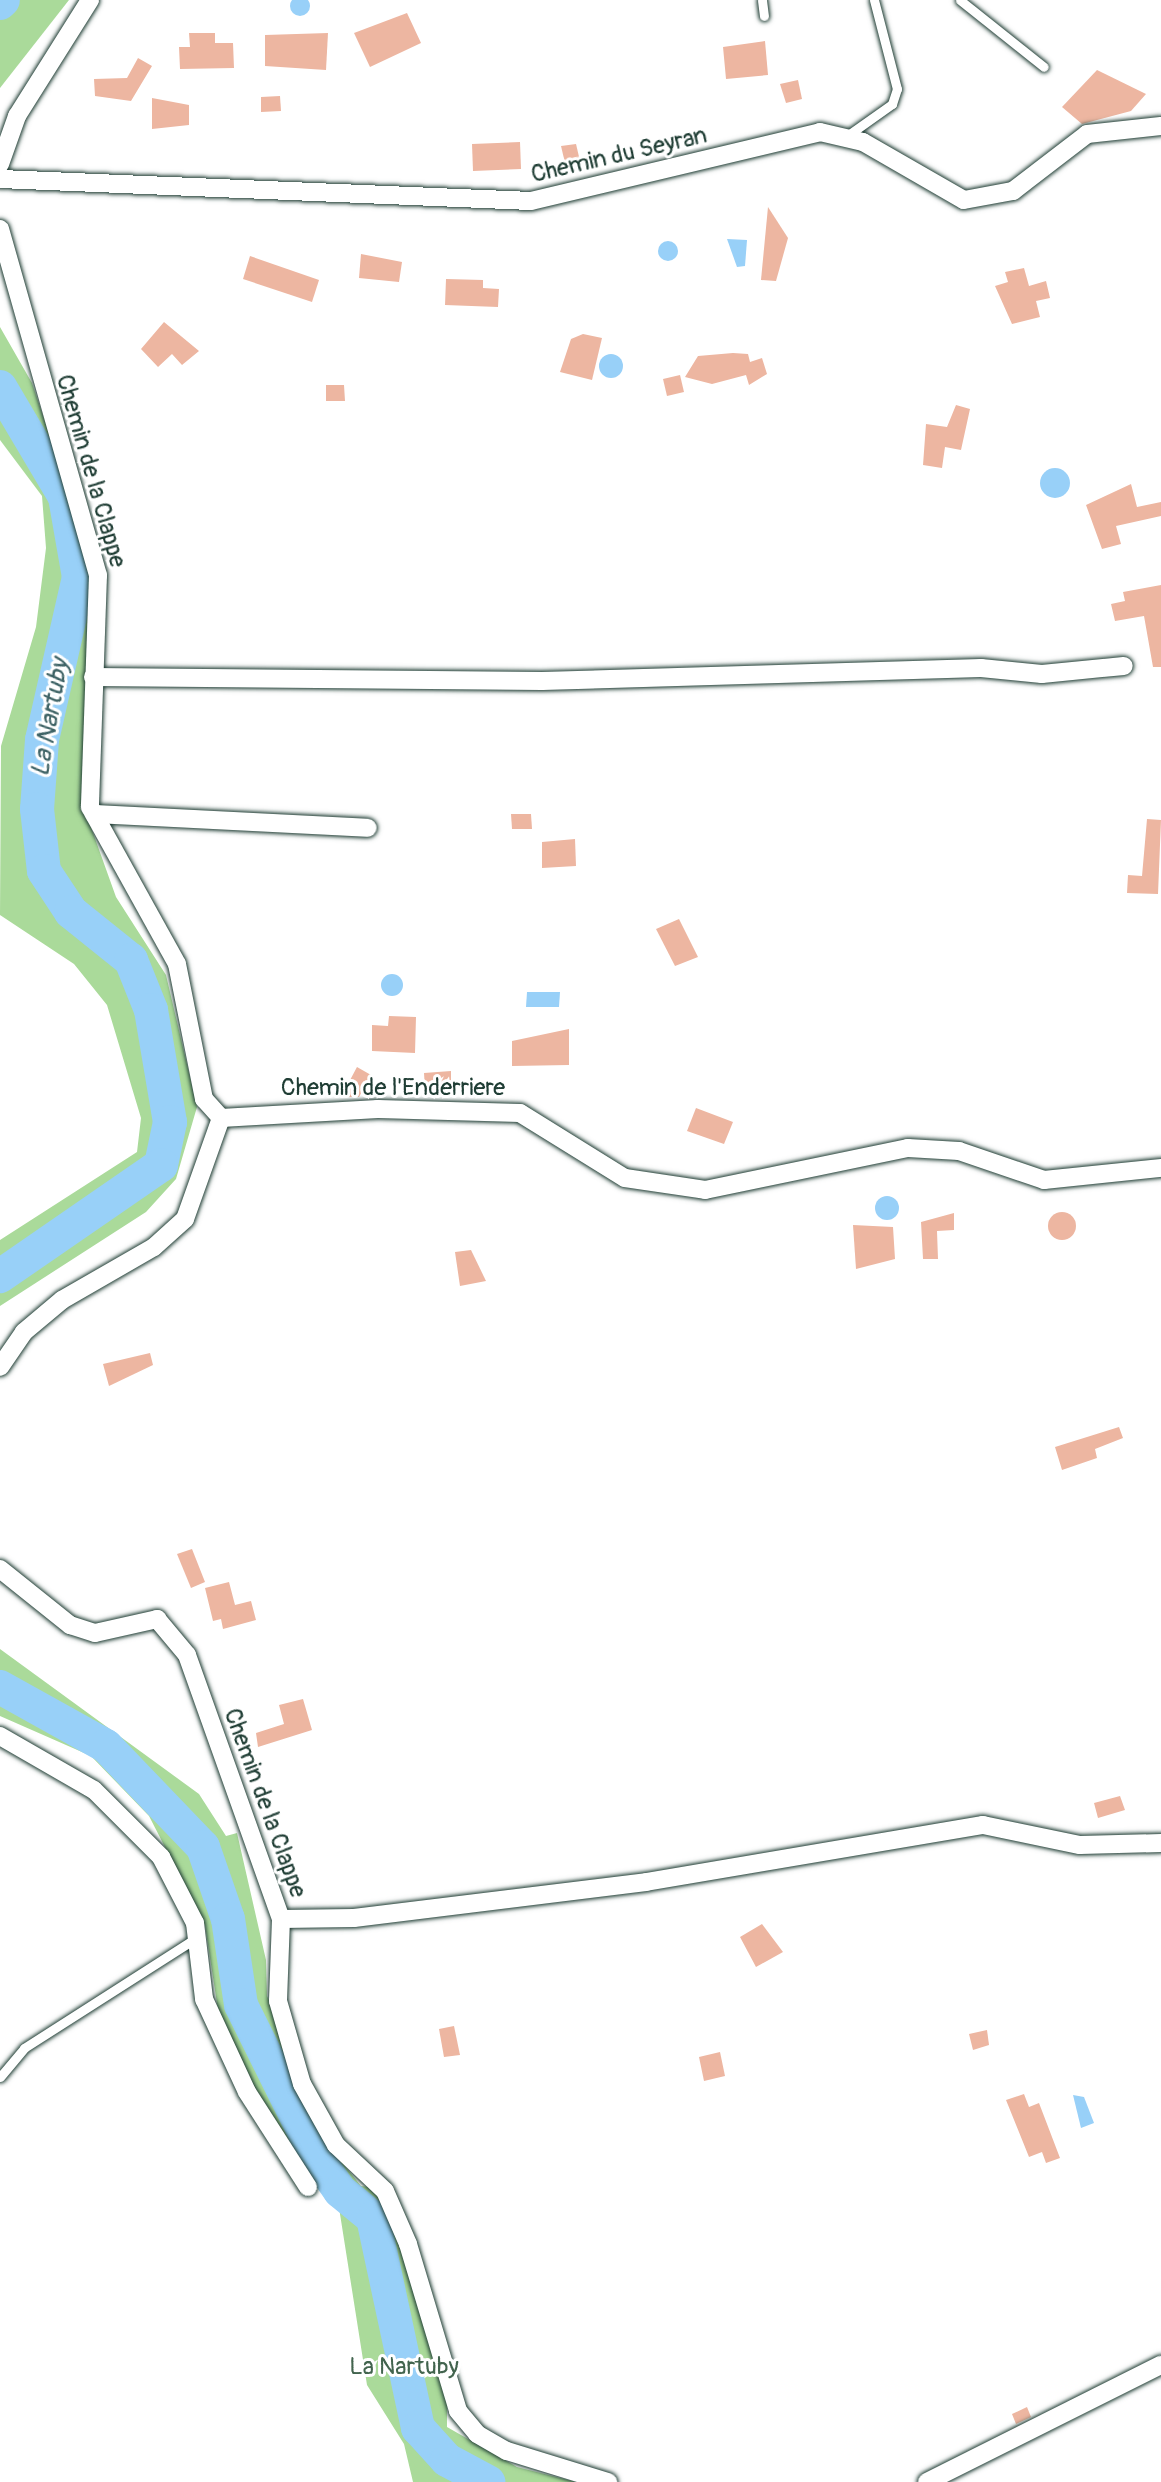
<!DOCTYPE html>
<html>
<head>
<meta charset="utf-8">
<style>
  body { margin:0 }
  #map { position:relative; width:1161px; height:2482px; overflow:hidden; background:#fff; font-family:Pangolin,sans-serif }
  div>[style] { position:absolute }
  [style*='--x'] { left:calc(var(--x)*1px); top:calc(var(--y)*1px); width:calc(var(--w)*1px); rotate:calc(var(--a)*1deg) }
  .green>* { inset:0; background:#aada9a }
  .water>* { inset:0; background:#98d0f8 }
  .round { border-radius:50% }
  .river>* { height:34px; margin:-17px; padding:0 17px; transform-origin:17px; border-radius:17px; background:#98d0f8 }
  .building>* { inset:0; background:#edb6a1 }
  .roads { filter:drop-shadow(0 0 2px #1f3d34) drop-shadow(0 0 2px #1f3d34) }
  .lane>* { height:9px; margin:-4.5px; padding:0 4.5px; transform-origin:4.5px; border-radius:4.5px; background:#fff }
  .street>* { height:18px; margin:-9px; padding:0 9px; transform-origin:9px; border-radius:9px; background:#fff }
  span { translate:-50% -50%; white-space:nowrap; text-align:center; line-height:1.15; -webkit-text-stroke:6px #fff; paint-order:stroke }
  .street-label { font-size:24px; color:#1f3d34 }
  .park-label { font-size:24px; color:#42644e }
  .water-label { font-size:26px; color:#3d6265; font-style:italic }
</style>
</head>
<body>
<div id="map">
  <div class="green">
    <i style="clip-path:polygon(0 0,69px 0,0 88px)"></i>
    <i style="clip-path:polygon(0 327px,32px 383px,90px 556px,83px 805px,116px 897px,166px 975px,197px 1107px,176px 1179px,146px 1212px,0 1306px,0 1240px,137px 1152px,141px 1118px,107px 1005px,74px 964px,0 915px,1px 746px,36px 627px,46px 548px,42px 496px,0 440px)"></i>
    <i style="clip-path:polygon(0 1649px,199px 1794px,226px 1836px,237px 1833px,266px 1960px,267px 1996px,331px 2132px,332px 2150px,361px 2186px,378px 2188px,447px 2371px,447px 2427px,517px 2467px,576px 2482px,413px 2482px,404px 2444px,367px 2385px,337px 2195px,314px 2186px,253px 2091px,220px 2023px,205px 1925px,149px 1816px,91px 1756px,0 1716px)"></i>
  </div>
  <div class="water">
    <i class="round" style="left:290px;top:-4px;width:20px;height:20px"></i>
    <i style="clip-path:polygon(727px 239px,747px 240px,745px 266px,737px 267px)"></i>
    <i class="round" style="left:658px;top:241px;width:20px;height:20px"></i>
    <i class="round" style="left:599px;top:354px;width:24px;height:24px"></i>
    <i class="round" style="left:1040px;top:468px;width:30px;height:30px"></i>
    <i class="round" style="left:381px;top:974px;width:22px;height:22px"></i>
    <i style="clip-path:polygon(527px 992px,560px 992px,559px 1007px,526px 1007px)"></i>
    <i class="round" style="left:875px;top:1196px;width:24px;height:24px"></i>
    <i style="clip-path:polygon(1073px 2095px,1084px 2097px,1094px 2123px,1081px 2128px)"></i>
  </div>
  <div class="river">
    <i style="--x:0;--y:3;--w:4;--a:-45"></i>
    <i style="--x:0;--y:387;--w:128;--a:59.4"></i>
    <i style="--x:65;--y:497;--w:81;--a:80.1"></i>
    <i style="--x:79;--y:577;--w:167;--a:102.8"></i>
    <i style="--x:42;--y:740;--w:69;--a:94.1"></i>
    <i style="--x:37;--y:809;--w:62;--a:83.6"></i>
    <i style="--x:44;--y:871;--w:49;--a:56.6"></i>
    <i style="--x:71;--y:912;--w:77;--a:38.7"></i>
    <i style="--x:131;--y:960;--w:54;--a:68.2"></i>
    <i style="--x:151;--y:1010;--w:114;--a:80.4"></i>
    <i style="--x:170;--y:1122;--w:44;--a:101.8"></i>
    <i style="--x:161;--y:1165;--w:196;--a:145.4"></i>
    <i style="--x:0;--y:1687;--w:121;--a:29.1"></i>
    <i style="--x:106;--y:1746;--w:140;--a:46.2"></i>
    <i style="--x:203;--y:1847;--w:76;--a:70.9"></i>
    <i style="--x:228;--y:1919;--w:87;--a:81.4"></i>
    <i style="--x:241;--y:2005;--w:171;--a:63.6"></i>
    <i style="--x:317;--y:2158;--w:40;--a:55.1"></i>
    <i style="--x:340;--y:2191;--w:43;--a:39.3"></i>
    <i style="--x:373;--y:2218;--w:215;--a:77.9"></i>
    <i style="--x:418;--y:2428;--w:43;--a:47.8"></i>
    <i style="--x:447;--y:2460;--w:47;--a:28.2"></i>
  </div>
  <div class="building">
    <i style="clip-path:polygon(407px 13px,421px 43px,370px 67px,354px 33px)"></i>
    <i style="clip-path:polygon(189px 33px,215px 33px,215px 43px,233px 43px,234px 68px,180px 69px,179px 47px,190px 47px)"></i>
    <i style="clip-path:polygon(328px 33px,326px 70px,265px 66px,265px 35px)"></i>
    <i style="clip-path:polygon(765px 41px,768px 75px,726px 79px,723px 47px)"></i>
    <i style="clip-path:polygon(138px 58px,152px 66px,131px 101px,95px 96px,94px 79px,127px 78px)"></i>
    <i style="clip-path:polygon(1097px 70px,1146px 94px,1131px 111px,1082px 124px,1062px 107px)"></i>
    <i style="clip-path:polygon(798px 80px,802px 99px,786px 103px,780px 84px)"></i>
    <i style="clip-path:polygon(280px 96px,281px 111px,261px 112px,261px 97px)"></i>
    <i style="clip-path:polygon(152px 98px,189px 105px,189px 125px,152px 129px)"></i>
    <i style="clip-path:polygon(520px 142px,521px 169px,473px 171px,472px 144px)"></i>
    <i style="clip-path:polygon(576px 144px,580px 161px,565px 163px,561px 146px)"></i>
    <i style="clip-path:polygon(768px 207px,788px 238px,776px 281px,761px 280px)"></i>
    <i style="clip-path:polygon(361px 254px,402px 262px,399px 282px,359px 278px)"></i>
    <i style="clip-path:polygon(250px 256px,319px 280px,312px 302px,243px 279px)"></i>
    <i style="clip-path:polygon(1024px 268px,1029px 286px,1046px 281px,1050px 298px,1036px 301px,1040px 317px,1012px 324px,995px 286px,1008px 282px,1005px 272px)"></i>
    <i style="clip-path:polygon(446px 279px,483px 280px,483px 288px,499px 289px,498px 307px,445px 305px)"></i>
    <i style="clip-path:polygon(164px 322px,199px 351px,182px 365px,172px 354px,158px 367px,141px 349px)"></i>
    <i style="clip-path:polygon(583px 334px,602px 338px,592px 380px,560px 372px,571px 339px)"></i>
    <i style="clip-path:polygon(733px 353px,748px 354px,750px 362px,762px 358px,767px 374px,749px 385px,746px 375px,712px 384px,685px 377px,698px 356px)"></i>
    <i style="clip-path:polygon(680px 375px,684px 392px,667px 396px,663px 379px)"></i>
    <i style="clip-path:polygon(326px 385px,344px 385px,345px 401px,326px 401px)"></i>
    <i style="clip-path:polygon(956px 405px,970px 409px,961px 450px,945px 447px,942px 468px,923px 465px,926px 424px,947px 427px)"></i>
    <i style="clip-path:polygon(1131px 484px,1137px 507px,1161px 502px,1161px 516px,1116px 526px,1121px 544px,1102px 549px,1086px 505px)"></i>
    <i style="clip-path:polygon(1161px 585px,1161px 667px,1153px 667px,1144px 616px,1115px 621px,1111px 604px,1125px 601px,1123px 592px)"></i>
    <i style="clip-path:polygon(511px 814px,531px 814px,532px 829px,512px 829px)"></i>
    <i style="clip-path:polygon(1147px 819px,1161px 820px,1158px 894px,1127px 893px,1128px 875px,1142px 876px)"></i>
    <i style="clip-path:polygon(575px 839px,576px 866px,542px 868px,542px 842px)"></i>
    <i style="clip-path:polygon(679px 919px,698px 957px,675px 966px,656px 929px)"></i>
    <i style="clip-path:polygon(389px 1016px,416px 1017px,415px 1053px,372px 1051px,372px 1025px,388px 1026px)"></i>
    <i style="clip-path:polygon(569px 1029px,569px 1065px,512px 1066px,512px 1041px)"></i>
    <i style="clip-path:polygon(357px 1067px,371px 1075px,359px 1097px,341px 1097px)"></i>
    <i style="clip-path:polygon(451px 1071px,451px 1088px,425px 1089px,424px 1073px)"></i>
    <i style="clip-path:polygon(696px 1108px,733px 1122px,724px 1144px,687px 1131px)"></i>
    <i class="round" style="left:1048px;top:1212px;width:28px;height:28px"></i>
    <i style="clip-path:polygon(954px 1213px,954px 1230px,937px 1231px,938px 1259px,923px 1259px,921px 1222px)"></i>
    <i style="clip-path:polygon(853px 1225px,893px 1227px,895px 1259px,856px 1269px)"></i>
    <i style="clip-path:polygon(471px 1250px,486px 1281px,460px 1286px,455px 1252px)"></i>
    <i style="clip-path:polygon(150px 1353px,153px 1365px,109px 1386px,103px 1364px)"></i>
    <i style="clip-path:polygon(1119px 1427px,1123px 1438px,1095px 1449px,1097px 1458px,1062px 1470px,1055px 1447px)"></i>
    <i style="clip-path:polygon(192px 1549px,205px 1582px,191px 1588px,177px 1554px)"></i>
    <i style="clip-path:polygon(229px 1582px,235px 1605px,251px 1601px,256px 1620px,223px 1629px,221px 1619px,213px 1621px,205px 1588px)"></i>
    <i style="clip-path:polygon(303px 1699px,312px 1730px,258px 1747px,256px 1733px,284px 1724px,279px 1705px)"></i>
    <i style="clip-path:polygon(1120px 1796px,1125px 1810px,1098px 1818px,1094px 1803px)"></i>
    <i style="clip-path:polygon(762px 1924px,783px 1952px,756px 1967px,740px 1937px)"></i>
    <i style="clip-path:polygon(454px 2026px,460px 2055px,444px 2057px,439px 2029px)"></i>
    <i style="clip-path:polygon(987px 2030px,989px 2045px,973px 2050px,969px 2034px)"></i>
    <i style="clip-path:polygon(720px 2052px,725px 2076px,704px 2081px,699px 2057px)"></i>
    <i style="clip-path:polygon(1024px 2094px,1029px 2107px,1039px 2103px,1060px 2158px,1046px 2163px,1042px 2152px,1029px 2157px,1006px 2100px)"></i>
    <i style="clip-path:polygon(1027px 2407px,1031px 2417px,1016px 2424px,1012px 2414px)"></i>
  </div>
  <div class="roads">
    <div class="lane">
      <i style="--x:762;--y:0;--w:16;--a:83"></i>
      <i style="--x:960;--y:0;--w:107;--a:38.6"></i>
      <i style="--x:844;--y:138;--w:59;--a:-35.3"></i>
      <i style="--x:892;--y:104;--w:16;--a:-72"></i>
      <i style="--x:897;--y:89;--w:92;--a:-104.5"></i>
      <i style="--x:0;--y:2077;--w:38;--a:-50"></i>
      <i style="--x:24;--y:2048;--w:204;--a:-32.6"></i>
    </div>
    <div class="street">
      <i style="--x:0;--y:164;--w:51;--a:-70.5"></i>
      <i style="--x:17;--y:116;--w:137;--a:-57.8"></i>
      <i style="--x:0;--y:179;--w:531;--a:2.37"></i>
      <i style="--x:531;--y:201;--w:297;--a:-13.4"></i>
      <i style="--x:820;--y:132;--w:44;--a:13.1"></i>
      <i style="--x:863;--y:142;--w:116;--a:29.9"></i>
      <i style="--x:964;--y:200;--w:50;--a:-10.4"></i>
      <i style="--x:1013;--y:191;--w:93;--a:-37.6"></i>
      <i style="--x:1087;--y:134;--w:74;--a:-6.2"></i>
      <i style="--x:0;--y:229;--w:360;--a:74.2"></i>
      <i style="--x:98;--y:575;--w:232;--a:92"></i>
      <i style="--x:90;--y:807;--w:179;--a:61"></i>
      <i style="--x:177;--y:964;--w:138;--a:78.7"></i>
      <i style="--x:204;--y:1099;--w:25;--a:48"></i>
      <i style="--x:221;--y:1118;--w:107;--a:109.6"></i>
      <i style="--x:185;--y:1219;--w:42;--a:137.9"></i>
      <i style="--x:154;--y:1247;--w:106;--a:150.1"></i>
      <i style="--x:62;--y:1300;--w:50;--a:139.9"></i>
      <i style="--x:24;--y:1332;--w:42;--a:124.4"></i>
      <i style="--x:93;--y:677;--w:449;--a:0.5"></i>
      <i style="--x:542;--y:681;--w:439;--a:-1.7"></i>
      <i style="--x:981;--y:668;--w:61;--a:5.6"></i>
      <i style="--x:1042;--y:674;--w:82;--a:-5.6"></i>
      <i style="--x:94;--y:814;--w:274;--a:2.9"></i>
      <i style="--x:221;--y:1118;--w:157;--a:-3.3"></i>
      <i style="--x:378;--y:1109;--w:142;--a:1.6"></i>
      <i style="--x:520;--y:1113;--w:123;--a:31.8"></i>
      <i style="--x:625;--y:1178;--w:81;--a:8.5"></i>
      <i style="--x:705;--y:1190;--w:207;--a:-11.7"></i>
      <i style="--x:908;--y:1148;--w:51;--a:3.4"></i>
      <i style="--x:959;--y:1151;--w:90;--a:18.8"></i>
      <i style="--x:1044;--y:1180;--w:118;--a:-5.9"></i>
      <i style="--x:0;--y:1569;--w:90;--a:38.7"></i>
      <i style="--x:70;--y:1625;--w:26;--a:18"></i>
      <i style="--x:95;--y:1633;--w:64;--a:-12.7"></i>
      <i style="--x:157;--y:1619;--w:47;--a:50.2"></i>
      <i style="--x:187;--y:1655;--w:280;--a:70.4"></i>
      <i style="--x:281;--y:1919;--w:82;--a:92.1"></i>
      <i style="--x:278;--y:2001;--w:86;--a:73.9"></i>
      <i style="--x:302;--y:2084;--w:70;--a:60.9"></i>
      <i style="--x:336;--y:2145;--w:67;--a:43.2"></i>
      <i style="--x:385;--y:2191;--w:58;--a:66.5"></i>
      <i style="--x:408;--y:2244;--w:174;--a:73.3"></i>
      <i style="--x:458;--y:2411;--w:30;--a:50"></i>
      <i style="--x:477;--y:2434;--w:34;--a:30"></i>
      <i style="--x:507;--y:2451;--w:106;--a:17.1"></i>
      <i style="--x:0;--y:1736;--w:108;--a:29.9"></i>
      <i style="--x:94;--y:1790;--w:95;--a:45"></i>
      <i style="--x:161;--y:1857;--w:74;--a:62.7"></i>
      <i style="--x:195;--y:1923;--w:77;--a:83.2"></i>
      <i style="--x:204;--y:1999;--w:102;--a:65.2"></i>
      <i style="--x:247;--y:2092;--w:113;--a:57.3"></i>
      <i style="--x:281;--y:1919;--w:73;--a:-0.8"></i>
      <i style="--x:354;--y:1918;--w:294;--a:-7"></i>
      <i style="--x:646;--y:1882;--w:342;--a:-9.6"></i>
      <i style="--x:983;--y:1825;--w:99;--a:11.7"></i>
      <i style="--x:1080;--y:1845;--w:81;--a:-1.4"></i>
      <i style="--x:927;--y:2482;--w:262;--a:-26.6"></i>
    </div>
  </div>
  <div class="street-label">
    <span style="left:619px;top:155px;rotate:-13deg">Chemin du Seyran</span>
    <span style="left:91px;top:471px;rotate:74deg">Chemin de la Clappe</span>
    <span style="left:393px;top:1088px">Chemin de l'Enderriere</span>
    <span style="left:265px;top:1803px;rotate:70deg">Chemin de la Clappe</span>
  </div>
  <div class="park-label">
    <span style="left:404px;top:2367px">La Nartuby</span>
  </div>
  <div class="water-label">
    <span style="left:51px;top:718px;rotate:-80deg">La Nartuby</span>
  </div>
</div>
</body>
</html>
